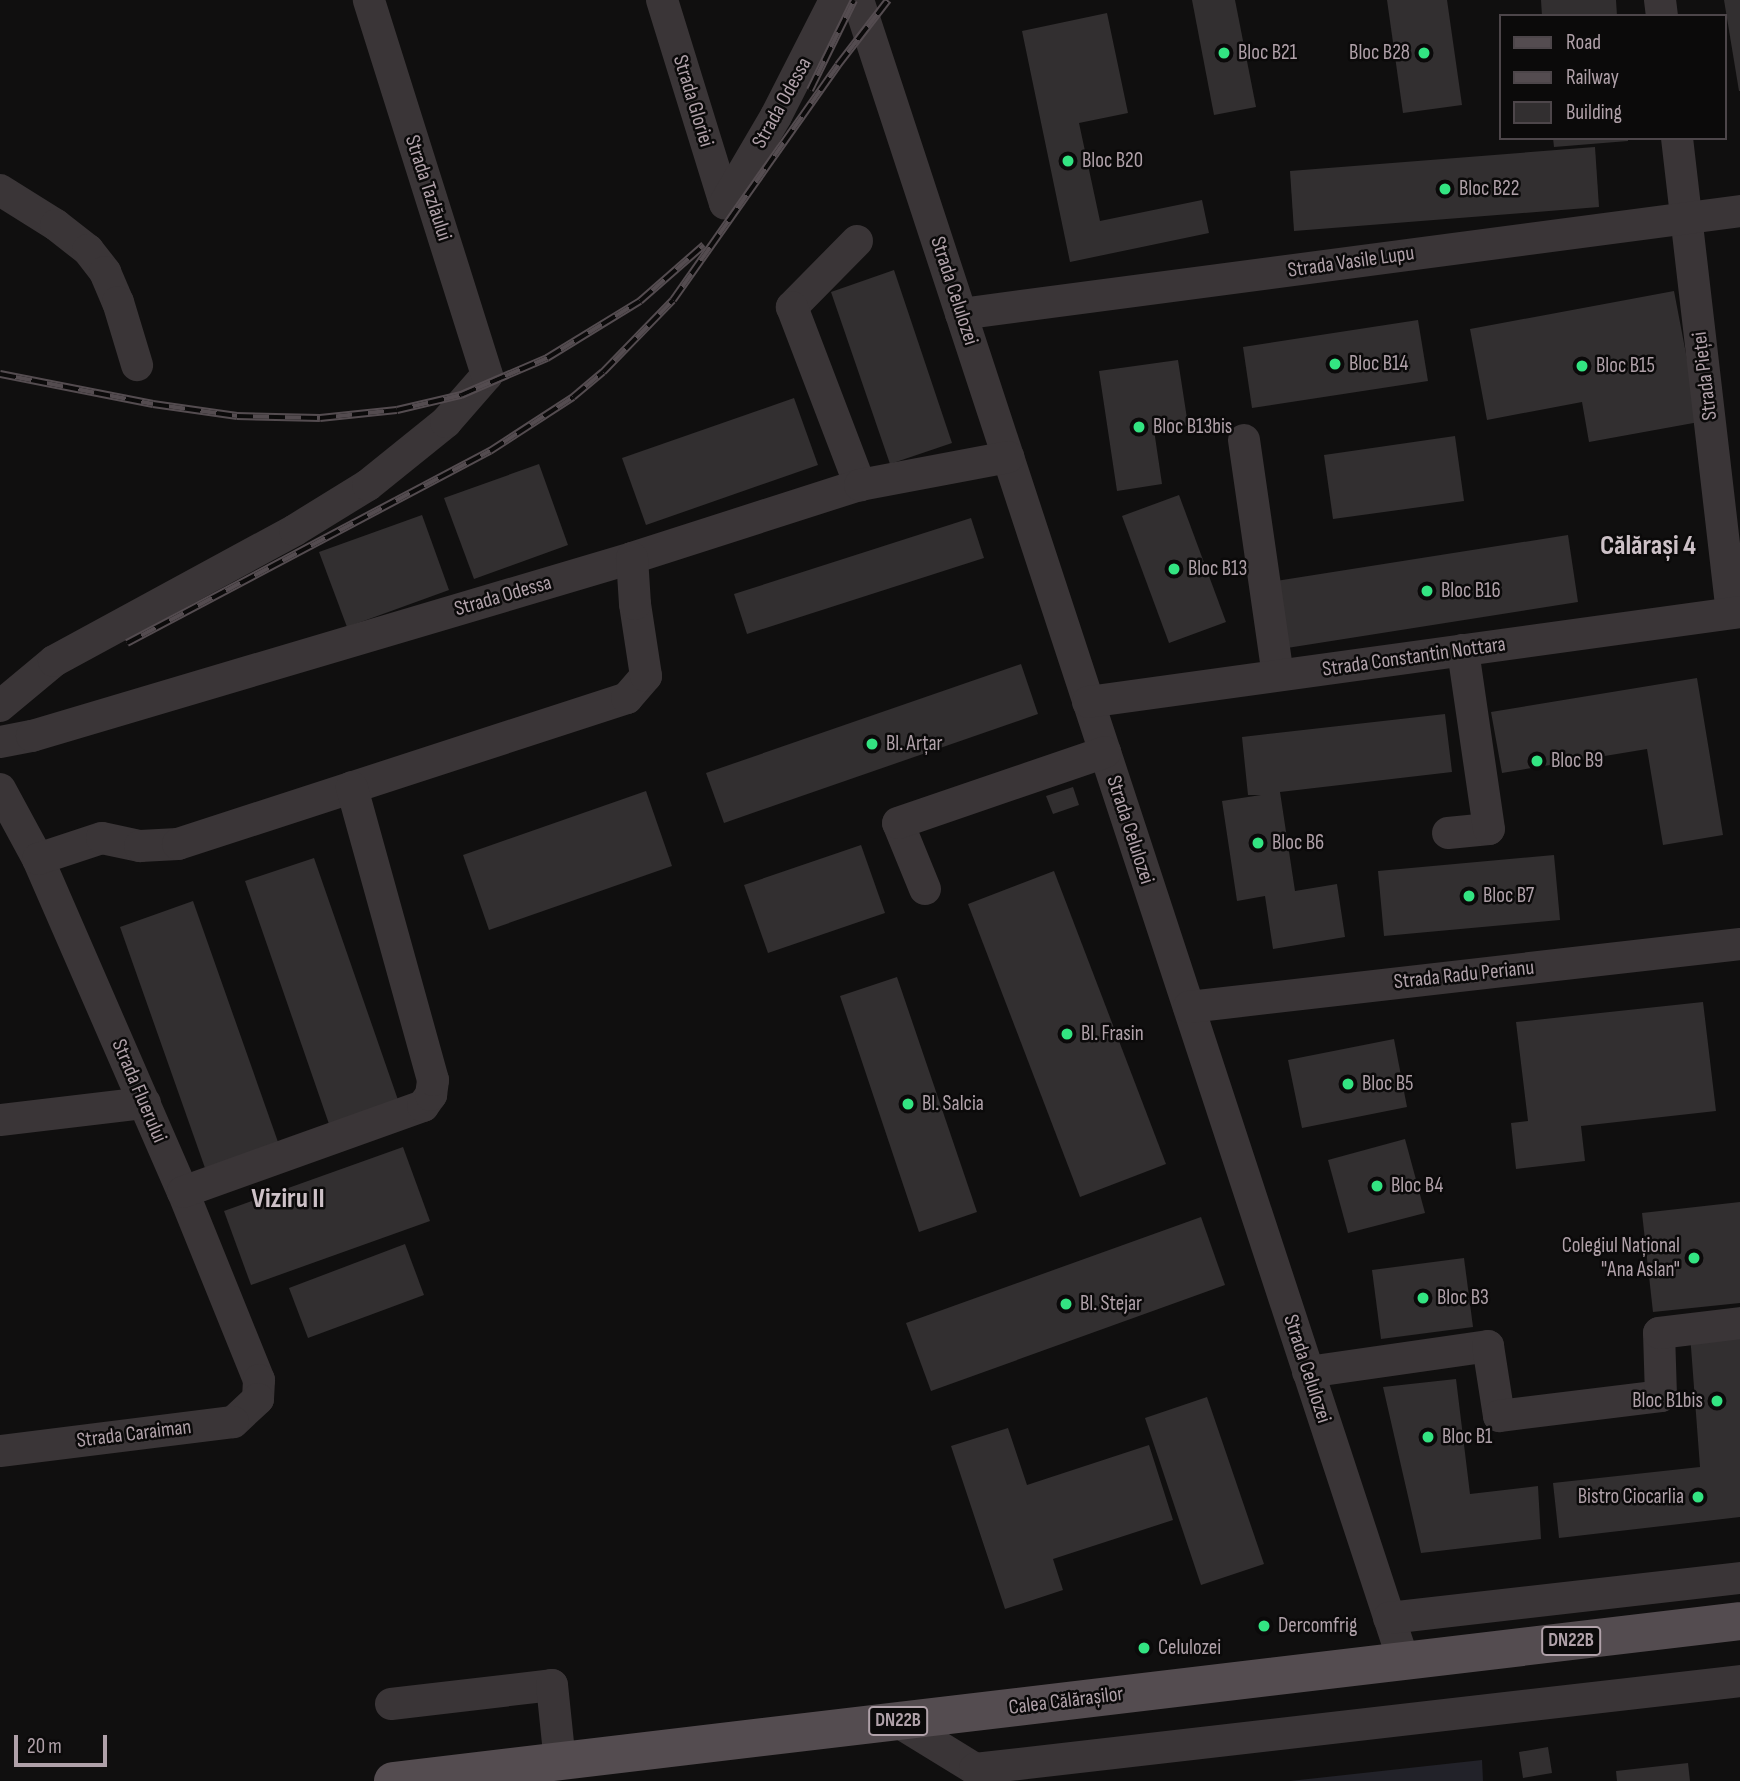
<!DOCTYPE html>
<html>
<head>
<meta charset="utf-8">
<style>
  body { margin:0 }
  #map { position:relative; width:1740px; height:1781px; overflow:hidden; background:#100f0f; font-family:"Sofia Sans Condensed",sans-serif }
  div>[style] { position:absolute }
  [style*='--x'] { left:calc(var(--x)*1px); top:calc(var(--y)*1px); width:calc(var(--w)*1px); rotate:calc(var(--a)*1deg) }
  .green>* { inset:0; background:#222229 }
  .building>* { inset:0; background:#322f30 }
  .minor>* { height:32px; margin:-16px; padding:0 16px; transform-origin:16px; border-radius:16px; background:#3a3537 }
  .major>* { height:38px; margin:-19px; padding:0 19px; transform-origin:19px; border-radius:19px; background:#544c50 }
  .rail>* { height:8px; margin-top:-4px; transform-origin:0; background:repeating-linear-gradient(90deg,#0b0a0a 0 16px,#544c50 0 32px); box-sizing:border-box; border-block:2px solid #544c50 }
  .dots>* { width:19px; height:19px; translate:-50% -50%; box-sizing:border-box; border:4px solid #0b0a0a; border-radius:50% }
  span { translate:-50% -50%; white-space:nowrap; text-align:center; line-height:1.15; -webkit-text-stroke:5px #0b0a0a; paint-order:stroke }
  .shield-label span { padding:2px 5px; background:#0b0a0a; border:2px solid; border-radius:5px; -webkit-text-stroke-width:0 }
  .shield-label { font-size:19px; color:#b0a1a9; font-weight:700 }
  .poi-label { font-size:21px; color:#b0a1a9 }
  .left { translate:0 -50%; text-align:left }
  .right { translate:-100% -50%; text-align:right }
  .street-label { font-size:21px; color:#b0a1a9 }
  .district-label { font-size:28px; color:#cdc1c7; font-weight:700 }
  .legend { position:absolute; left:1499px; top:14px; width:228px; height:126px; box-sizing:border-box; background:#0b0a0a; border:2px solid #4d464a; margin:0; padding:9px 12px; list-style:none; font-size:21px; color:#b0a1a9 }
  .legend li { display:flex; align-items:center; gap:14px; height:35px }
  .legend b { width:35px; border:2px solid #4d464a }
  .scale { position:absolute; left:14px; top:1735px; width:93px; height:32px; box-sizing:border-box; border:4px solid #b0a1a9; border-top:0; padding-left:9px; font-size:21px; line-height:24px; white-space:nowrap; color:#b0a1a9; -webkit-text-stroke:5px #0b0a0a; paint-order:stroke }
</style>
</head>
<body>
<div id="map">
  <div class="green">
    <i style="clip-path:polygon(1482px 1760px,1483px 1781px,1290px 1781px)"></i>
  </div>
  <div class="building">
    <i style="clip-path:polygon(1192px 0,1235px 0,1256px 107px,1214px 115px)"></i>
    <i style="clip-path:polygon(1387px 0,1447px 0,1462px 105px,1403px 113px)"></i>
    <i style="clip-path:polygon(1541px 0,1616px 0,1617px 16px,1542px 16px)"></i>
    <i style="clip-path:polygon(1724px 0,1740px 0,1740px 91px,1739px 91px)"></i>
    <i style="clip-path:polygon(1107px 13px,1128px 113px,1079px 123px,1100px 221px,1202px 200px,1209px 233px,1070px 262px,1022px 31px)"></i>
    <i style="clip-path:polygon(1553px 138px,1628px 138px,1628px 141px,1554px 147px)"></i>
    <i style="clip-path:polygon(1595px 147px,1599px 207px,1294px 231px,1290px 171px)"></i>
    <i style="clip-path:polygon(894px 270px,952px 443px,890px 464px,831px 292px)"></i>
    <i style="clip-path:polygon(1674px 291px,1699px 422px,1589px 442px,1582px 402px,1487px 420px,1470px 329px)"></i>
    <i style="clip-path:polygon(1418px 320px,1428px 381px,1252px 408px,1243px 347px)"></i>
    <i style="clip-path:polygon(1178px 360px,1188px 425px,1154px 430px,1162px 484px,1117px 491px,1099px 371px)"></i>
    <i style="clip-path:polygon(794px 398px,818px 465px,646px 525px,622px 458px)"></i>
    <i style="clip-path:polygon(1455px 436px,1464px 501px,1333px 519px,1324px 455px)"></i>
    <i style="clip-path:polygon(539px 464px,568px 545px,474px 579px,444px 498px)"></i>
    <i style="clip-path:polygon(1179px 495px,1226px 622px,1169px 643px,1122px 516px)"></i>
    <i style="clip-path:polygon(422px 515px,449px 590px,347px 627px,319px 552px)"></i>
    <i style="clip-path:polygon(971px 518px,984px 558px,747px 634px,734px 594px)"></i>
    <i style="clip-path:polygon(1568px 535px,1578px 602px,1287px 648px,1276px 581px)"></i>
    <i style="clip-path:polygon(1021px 664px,1038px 714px,724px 823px,706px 773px)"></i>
    <i style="clip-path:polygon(1697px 678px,1723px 835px,1663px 845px,1647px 749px,1502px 773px,1491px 712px)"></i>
    <i style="clip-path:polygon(1445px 714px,1452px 772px,1280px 792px,1295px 891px,1337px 884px,1345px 937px,1273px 949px,1265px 896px,1237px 901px,1222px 801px,1261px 795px,1248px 795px,1242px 737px)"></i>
    <i style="clip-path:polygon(1073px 787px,1079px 805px,1053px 814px,1046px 796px)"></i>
    <i style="clip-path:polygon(646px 791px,672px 866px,489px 930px,463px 855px)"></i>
    <i style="clip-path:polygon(861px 845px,885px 913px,768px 953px,744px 885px)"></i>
    <i style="clip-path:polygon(1554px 855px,1560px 920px,1384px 936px,1378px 871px)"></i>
    <i style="clip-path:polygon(314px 858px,398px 1100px,329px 1124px,245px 881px)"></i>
    <i style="clip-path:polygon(1054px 871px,1166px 1164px,1080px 1197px,968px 904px)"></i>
    <i style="clip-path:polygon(193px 901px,278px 1142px,205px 1168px,120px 927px)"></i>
    <i style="clip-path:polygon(897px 977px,977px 1212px,919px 1232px,840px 996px)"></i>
    <i style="clip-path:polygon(1703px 1002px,1716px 1111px,1581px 1126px,1585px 1161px,1516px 1169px,1511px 1123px,1528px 1121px,1516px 1022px)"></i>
    <i style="clip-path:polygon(1394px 1039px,1407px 1107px,1302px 1128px,1288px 1060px)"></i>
    <i style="clip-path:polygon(1405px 1139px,1425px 1213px,1348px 1233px,1328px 1160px)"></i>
    <i style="clip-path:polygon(403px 1147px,430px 1221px,251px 1285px,224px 1211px)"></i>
    <i style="clip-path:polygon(1740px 1202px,1740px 1303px,1653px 1312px,1642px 1213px)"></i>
    <i style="clip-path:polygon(1201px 1217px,1225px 1285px,931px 1391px,906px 1323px)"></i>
    <i style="clip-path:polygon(405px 1244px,424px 1295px,308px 1338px,289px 1288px)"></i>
    <i style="clip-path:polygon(1464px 1258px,1473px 1327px,1381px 1339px,1372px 1270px)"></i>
    <i style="clip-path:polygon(1740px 1328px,1740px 1517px,1559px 1538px,1553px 1483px,1700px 1467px,1690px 1334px)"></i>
    <i style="clip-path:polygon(1456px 1379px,1470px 1494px,1538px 1486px,1541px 1539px,1421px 1553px,1383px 1387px)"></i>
    <i style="clip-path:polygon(1207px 1397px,1264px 1564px,1201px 1585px,1145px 1418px)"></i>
    <i style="clip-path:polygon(1008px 1428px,1027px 1485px,1149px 1445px,1173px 1520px,1053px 1559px,1063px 1590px,1005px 1609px,951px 1446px)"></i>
    <i style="clip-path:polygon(1548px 1747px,1552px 1773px,1523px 1778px,1519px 1752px)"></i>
    <i style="clip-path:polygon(1688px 1763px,1690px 1781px,1617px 1781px,1616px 1771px)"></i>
  </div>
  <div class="minor">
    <i style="--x:662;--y:0;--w:213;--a:72.8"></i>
    <i style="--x:858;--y:0;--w:1747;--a:71.82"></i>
    <i style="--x:1660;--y:0;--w:16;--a:83"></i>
    <i style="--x:1677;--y:138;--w:478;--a:83.4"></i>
    <i style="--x:0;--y:190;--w:66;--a:32"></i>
    <i style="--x:56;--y:225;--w:41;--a:38"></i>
    <i style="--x:88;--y:250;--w:28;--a:52"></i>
    <i style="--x:105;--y:272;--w:33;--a:67"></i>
    <i style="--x:118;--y:302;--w:66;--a:73.2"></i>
    <i style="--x:725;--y:203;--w:101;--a:-59.6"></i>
    <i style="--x:776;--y:116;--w:130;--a:-63"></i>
    <i style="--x:857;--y:241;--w:93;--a:134.6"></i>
    <i style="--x:792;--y:307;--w:191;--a:69.1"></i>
    <i style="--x:961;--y:314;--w:786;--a:-7.53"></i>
    <i style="--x:1244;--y:440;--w:237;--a:81.8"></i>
    <i style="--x:1088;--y:702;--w:658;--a:-7.86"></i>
    <i style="--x:0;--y:706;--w:70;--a:-39.8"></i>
    <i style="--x:54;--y:661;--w:274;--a:-28.5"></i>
    <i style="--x:295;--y:530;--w:86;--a:-31.7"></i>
    <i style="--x:368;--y:485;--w:100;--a:-38.9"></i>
    <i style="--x:446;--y:422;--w:62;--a:-48.9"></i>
    <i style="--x:487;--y:375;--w:393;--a:-107.5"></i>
    <i style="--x:0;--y:742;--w:33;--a:-11"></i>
    <i style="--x:32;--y:736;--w:626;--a:-16.52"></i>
    <i style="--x:632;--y:558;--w:239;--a:-17.8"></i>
    <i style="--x:860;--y:485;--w:151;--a:-10.7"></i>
    <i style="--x:0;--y:789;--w:80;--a:61.5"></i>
    <i style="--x:38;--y:859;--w:363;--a:66.5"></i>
    <i style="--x:183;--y:1192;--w:203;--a:68"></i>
    <i style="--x:259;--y:1380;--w:19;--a:93"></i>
    <i style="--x:258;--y:1399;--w:34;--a:137"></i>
    <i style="--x:233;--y:1422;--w:235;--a:172.9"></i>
    <i style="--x:1448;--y:833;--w:41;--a:-5.6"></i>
    <i style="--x:1489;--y:829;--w:181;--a:-98.3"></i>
    <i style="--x:38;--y:859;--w:67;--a:-18.2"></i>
    <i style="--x:102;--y:838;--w:39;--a:12"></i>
    <i style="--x:140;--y:846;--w:38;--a:-3"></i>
    <i style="--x:178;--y:844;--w:472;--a:-18"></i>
    <i style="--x:627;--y:698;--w:29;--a:-49"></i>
    <i style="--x:646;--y:676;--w:73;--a:-98.7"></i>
    <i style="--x:635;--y:604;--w:46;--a:-93.7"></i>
    <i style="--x:925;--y:889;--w:71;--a:-112.2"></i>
    <i style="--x:898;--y:823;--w:219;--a:-18.9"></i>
    <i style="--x:1189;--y:1007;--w:555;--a:-6.52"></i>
    <i style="--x:0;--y:1120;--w:146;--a:-6.7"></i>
    <i style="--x:183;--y:1192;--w:255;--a:-19.7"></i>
    <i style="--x:423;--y:1106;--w:14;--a:-54"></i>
    <i style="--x:431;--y:1095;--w:15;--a:-82"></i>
    <i style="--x:433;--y:1080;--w:304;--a:-105.5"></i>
    <i style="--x:1308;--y:1372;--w:182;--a:-8.2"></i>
    <i style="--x:1488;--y:1346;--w:71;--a:81.1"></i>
    <i style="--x:1499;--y:1416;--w:163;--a:-7"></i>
    <i style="--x:1661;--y:1396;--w:63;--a:-91.8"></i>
    <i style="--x:1659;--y:1333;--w:82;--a:-7"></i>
    <i style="--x:1389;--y:1618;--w:353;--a:-6.5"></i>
    <i style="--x:391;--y:1704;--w:162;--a:-6.7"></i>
    <i style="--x:552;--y:1685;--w:77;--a:84.1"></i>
    <i style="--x:897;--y:1721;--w:92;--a:31.6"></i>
    <i style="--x:975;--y:1769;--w:770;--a:-6.56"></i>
  </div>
  <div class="major">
    <i style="--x:393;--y:1781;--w:1356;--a:-6.77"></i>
  </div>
  <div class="rail">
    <i style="--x:810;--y:90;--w:100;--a:-63.9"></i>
    <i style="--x:0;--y:374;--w:156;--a:11.1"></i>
    <i style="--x:153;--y:404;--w:85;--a:8.1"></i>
    <i style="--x:237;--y:416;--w:83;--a:1.4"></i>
    <i style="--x:320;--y:418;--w:77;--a:-5.9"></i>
    <i style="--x:397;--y:410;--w:66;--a:-13.2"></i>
    <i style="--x:461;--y:395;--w:94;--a:-23.3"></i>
    <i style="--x:547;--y:358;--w:109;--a:-31.5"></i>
    <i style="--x:640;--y:301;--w:85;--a:-41.2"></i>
    <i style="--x:127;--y:643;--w:411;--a:-27.9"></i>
    <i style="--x:490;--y:451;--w:99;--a:-33"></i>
    <i style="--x:573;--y:397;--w:39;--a:-40"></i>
    <i style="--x:603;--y:372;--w:100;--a:-45.8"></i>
    <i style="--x:673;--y:300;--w:287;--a:-54.9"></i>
    <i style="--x:838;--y:65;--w:82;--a:-52.4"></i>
  </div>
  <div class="dots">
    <i style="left:1224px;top:53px;background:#33e482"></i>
    <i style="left:1424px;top:53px;background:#33e482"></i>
    <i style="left:1068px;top:161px;background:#33e482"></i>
    <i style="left:1445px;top:189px;background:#33e482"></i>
    <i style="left:1335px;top:364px;background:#33e482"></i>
    <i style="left:1582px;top:366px;background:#33e482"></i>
    <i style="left:1139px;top:427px;background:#33e482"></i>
    <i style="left:1174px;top:569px;background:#33e482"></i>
    <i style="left:1427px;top:591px;background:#33e482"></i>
    <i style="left:872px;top:744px;background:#33e482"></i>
    <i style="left:1537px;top:761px;background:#33e482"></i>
    <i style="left:1258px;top:843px;background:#33e482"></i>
    <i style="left:1469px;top:896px;background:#33e482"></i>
    <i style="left:1067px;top:1034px;background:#33e482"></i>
    <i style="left:1348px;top:1084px;background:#33e482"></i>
    <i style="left:908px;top:1104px;background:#33e482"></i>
    <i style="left:1377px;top:1186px;background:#33e482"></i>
    <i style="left:1694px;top:1258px;background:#33e482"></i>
    <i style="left:1423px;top:1298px;background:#33e482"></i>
    <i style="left:1066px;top:1304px;background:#33e482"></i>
    <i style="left:1717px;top:1401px;background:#33e482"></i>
    <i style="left:1428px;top:1437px;background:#33e482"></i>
    <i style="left:1698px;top:1497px;background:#33e482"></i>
    <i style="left:1264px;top:1626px;background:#33e482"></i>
    <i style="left:1144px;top:1648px;background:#33e482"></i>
  </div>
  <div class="shield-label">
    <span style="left:1571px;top:1641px">DN22B</span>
    <span style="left:898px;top:1721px">DN22B</span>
  </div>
  <div class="poi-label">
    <span class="left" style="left:1238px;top:53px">Bloc B21</span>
    <span class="right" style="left:1410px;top:53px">Bloc B28</span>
    <span class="left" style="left:1082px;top:161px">Bloc B20</span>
    <span class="left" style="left:1459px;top:189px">Bloc B22</span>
    <span class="left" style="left:1349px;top:364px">Bloc B14</span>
    <span class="left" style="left:1596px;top:366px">Bloc B15</span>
    <span class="left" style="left:1153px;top:427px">Bloc B13bis</span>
    <span class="left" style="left:1188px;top:569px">Bloc B13</span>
    <span class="left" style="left:1441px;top:591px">Bloc B16</span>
    <span class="left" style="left:886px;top:744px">Bl. Arțar</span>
    <span class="left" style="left:1551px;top:761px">Bloc B9</span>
    <span class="left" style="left:1272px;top:843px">Bloc B6</span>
    <span class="left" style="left:1483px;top:896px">Bloc B7</span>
    <span class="left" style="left:1081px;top:1034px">Bl. Frasin</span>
    <span class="left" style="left:1362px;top:1084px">Bloc B5</span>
    <span class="left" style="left:922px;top:1104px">Bl. Salcia</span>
    <span class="left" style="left:1391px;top:1186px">Bloc B4</span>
    <span class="right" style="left:1680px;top:1258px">Colegiul Național<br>"Ana Aslan"</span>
    <span class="left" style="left:1437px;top:1298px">Bloc B3</span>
    <span class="left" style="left:1080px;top:1304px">Bl. Stejar</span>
    <span class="right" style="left:1703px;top:1401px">Bloc B1bis</span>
    <span class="left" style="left:1442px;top:1437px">Bloc B1</span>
    <span class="right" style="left:1684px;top:1497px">Bistro Ciocarlia</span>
    <span class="left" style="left:1278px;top:1626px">Dercomfrig</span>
    <span class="left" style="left:1158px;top:1648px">Celulozei</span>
  </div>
  <div class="street-label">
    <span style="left:693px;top:101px;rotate:73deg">Strada Gloriei</span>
    <span style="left:782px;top:103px;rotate:-61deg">Strada Odessa</span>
    <span style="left:428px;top:188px;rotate:72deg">Strada Tazlăului</span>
    <span style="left:1351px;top:262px;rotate:-8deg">Strada Vasile Lupu</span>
    <span style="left:954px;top:291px;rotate:72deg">Strada Celulozei</span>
    <span style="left:1705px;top:376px;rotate:-97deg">Strada Pieței</span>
    <span style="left:503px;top:596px;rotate:-16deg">Strada Odessa</span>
    <span style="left:1414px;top:657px;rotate:-8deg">Strada Constantin Nottara</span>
    <span style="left:1130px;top:830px;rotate:72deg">Strada Celulozei</span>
    <span style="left:1464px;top:975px;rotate:-6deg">Strada Radu Perianu</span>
    <span style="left:139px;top:1091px;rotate:67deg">Strada Fluerului</span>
    <span style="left:1307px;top:1369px;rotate:72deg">Strada Celulozei</span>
    <span style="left:134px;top:1434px;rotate:-7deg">Strada Caraiman</span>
    <span style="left:1066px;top:1701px;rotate:-7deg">Calea Călărașilor</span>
  </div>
  <div class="district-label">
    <span style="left:1648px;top:546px">Călărași 4</span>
    <span style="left:288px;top:1199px">Viziru II</span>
  </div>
  <ul class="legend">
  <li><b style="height:9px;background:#544c50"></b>Road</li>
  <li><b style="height:9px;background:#544c50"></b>Railway</li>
  <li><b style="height:19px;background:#322f30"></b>Building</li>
  </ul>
  <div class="scale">20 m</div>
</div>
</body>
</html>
